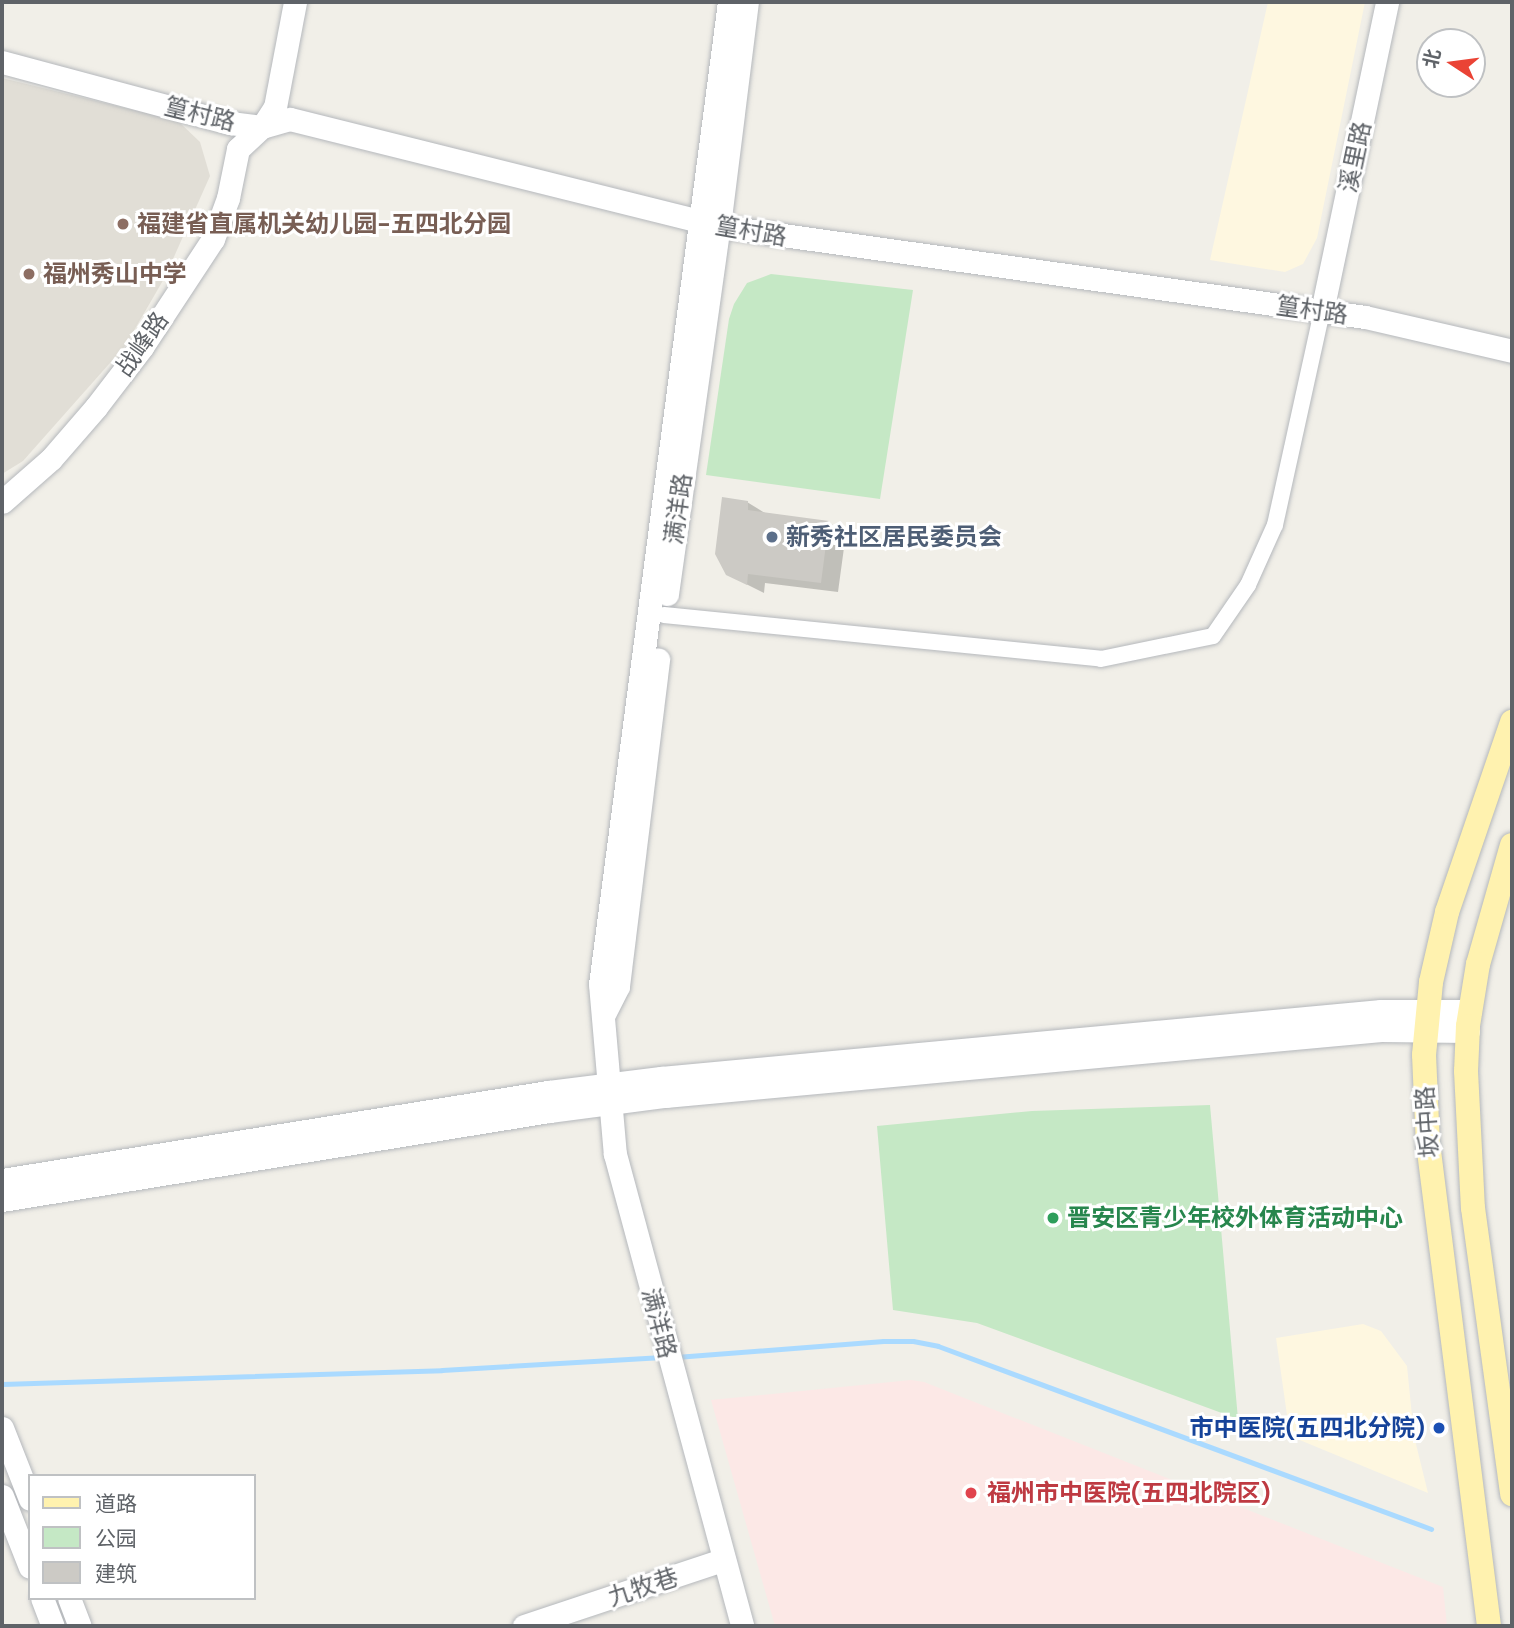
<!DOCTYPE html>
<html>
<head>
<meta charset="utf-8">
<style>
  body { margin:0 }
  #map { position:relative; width:1514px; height:1628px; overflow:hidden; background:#f1efe8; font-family:"DM Sans","Noto Sans SC",sans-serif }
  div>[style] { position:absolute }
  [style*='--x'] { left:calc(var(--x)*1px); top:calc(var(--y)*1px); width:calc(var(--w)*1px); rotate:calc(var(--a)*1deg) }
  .commercial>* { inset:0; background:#fef7e0 }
  .education>* { inset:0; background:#e1ded6 }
  .medical>* { inset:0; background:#fce8e6 }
  .green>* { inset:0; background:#c5e8c5 }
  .shadow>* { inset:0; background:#0003 }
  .stream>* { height:5px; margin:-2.5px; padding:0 2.5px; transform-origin:2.5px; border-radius:2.5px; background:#aadaff }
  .building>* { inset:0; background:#cccac5 }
  .roads { filter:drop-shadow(0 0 2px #b5b8bc) drop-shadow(0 0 2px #b5b8bc) }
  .street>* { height:16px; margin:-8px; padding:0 8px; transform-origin:8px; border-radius:8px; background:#fff }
  .secondary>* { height:23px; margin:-11.5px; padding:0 11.5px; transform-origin:11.5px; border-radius:11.5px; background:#fff }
  .primary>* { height:24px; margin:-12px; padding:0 12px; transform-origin:12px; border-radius:12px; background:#fff2af }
  .dots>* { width:19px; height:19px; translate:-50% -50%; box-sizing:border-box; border:4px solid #fff; border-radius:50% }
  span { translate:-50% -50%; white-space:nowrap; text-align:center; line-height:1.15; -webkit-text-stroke:6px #fff; paint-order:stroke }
  .street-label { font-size:24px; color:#5f6368 }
  .education-label { font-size:24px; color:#785e54; font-weight:700 }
  .left { translate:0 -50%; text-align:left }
  .service-label { font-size:24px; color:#4e5e75; font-weight:700 }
  .leisure-label { font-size:24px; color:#27864d; font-weight:700 }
  .transit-label { font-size:24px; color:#164399; font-weight:700 }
  .right { translate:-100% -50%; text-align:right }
  .health-label { font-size:24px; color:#be3a42; font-weight:700 }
  .frame { position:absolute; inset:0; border:4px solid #5f6368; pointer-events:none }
  .legend { position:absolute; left:28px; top:1474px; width:228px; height:126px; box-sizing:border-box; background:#fff; border:2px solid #bfc1c3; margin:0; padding:9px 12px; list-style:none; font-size:21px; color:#5f6368 }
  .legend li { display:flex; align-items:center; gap:14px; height:35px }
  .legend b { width:35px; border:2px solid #bfc1c3 }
  .north { position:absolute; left:1416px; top:28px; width:70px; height:70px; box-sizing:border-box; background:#fff; border:2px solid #bfc1c3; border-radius:50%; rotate:283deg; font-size:19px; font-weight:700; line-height:28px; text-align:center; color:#5f6368 }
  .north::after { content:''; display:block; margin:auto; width:24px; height:32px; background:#ea4335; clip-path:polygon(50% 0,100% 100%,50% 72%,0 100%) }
</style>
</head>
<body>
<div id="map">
  <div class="commercial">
    <i style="clip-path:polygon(1268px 2px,1365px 2px,1317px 238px,1303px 264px,1285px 272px,1210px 260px)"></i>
    <i style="clip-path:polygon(1363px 1324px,1381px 1331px,1407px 1366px,1414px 1436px,1428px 1493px,1290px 1436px,1276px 1338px)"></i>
  </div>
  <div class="education">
    <i style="clip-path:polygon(2px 78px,178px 121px,200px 142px,210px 176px,165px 277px,125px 346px,23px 461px,2px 474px)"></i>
  </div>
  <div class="medical">
    <i style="clip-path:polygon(911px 1380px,924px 1382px,1443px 1587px,1447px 1626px,775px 1626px,711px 1400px)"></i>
  </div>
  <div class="green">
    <i style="clip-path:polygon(771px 274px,913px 290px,880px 499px,706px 475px,729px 319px,734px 304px,747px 283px)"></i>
    <i style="clip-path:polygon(1210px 1105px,1238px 1419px,977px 1323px,893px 1310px,877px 1126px,1032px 1111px)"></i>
  </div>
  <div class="shadow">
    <i style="clip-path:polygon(747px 502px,765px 513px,828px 522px,846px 533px,838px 592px,765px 583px,764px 593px,746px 584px)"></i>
  </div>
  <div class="stream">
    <i style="--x:676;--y:1357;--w:208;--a:-4.4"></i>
    <i style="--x:883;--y:1341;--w:30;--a:0"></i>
    <i style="--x:913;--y:1341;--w:25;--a:11"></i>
    <i style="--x:938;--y:1346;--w:526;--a:20.36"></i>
    <i style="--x:2;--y:1384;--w:440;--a:-1.8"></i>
    <i style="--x:442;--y:1370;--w:221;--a:-3.4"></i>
  </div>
  <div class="building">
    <i style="clip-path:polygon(722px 497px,748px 501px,748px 510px,829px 521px,821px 583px,748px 574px,747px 585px,726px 575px,715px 554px)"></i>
  </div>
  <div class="roads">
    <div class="street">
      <i style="--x:664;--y:615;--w:439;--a:5.7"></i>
      <i style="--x:1101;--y:659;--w:114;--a:-11.6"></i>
      <i style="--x:1213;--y:636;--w:62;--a:-55.5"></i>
      <i style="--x:1248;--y:585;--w:66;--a:-65.8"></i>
      <i style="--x:1275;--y:525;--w:219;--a:-77.6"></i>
    </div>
    <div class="secondary">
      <i style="--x:729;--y:2;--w:990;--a:97.48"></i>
      <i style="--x:600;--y:984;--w:171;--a:85"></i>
      <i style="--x:615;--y:1154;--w:489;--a:74.9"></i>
      <i style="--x:2;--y:62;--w:236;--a:15"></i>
      <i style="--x:230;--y:123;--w:32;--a:7"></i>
      <i style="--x:262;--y:127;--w:29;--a:-16"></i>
      <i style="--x:290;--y:119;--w:442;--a:14"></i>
      <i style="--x:719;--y:226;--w:652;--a:8.02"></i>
      <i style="--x:1365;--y:317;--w:151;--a:13"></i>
      <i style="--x:1322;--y:311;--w:316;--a:-78.1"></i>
      <i style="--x:2;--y:502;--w:65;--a:-41.3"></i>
      <i style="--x:51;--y:459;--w:69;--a:-49.1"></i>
      <i style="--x:96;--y:407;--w:76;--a:-52.5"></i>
      <i style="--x:142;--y:347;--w:129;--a:-56.7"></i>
      <i style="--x:213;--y:239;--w:44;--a:-69.9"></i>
      <i style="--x:228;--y:198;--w:50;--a:-78.5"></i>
      <i style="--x:238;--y:149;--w:33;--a:-43"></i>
      <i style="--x:262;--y:127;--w:24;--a:-57"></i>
      <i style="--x:275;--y:107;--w:107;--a:-79.2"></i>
      <i style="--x:667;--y:594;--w:372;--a:-82"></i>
      <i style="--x:719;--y:226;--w:226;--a:-82.9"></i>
      <i style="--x:604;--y:1014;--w:31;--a:-63"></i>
      <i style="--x:618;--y:986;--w:329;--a:-83"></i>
      <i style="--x:2;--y:1180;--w:553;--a:-9.16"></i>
      <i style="--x:548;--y:1092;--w:114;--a:-7.1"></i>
      <i style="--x:661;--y:1078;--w:723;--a:-5.32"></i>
      <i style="--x:1381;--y:1011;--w:89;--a:0"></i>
      <i style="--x:2;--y:1200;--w:554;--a:-9.24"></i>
      <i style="--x:549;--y:1111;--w:117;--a:-7.4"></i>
      <i style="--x:665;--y:1096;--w:719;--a:-5.27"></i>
      <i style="--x:1381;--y:1030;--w:87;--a:0.7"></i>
      <i style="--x:2;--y:1428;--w:76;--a:68.5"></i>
      <i style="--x:2;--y:1496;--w:76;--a:68.5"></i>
      <i style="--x:42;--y:1598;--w:30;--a:69"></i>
      <i style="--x:69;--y:1598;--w:30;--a:69"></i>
      <i style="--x:524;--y:1626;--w:209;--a:-18.4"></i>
    </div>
    <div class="primary">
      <i style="--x:1512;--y:845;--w:124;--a:105.9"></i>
      <i style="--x:1478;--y:964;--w:63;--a:99.2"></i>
      <i style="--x:1468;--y:1026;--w:45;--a:92.5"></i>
      <i style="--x:1466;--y:1071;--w:137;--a:87.1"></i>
      <i style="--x:1473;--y:1208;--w:289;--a:82.2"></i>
      <i style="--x:1489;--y:1626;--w:484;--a:-97.2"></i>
      <i style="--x:1428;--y:1146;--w:91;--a:-92.5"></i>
      <i style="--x:1424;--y:1055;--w:73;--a:-84.5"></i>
      <i style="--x:1431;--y:982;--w:72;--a:-77.1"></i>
      <i style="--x:1447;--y:912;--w:201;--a:-71.1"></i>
    </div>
  </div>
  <div class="dots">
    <i style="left:123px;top:224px;background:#8d6e63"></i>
    <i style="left:29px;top:274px;background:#8d6e63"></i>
    <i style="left:772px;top:537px;background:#5c6f8a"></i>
    <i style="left:1053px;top:1218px;background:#2e9e5b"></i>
    <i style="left:1439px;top:1428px;background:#1a4fb4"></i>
    <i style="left:971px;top:1493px;background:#e0444e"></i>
  </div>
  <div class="street-label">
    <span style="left:200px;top:114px;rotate:14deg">篁村路</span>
    <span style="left:1355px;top:157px;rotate:-78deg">溪里路</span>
    <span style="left:751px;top:231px;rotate:10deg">篁村路</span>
    <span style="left:1312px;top:310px;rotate:8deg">篁村路</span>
    <span style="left:142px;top:344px;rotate:-55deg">战峰路</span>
    <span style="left:678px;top:509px;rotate:-82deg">满洋路</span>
    <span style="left:1427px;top:1122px;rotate:-94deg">坂中路</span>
    <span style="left:659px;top:1323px;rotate:75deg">满洋路</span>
    <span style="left:643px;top:1587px;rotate:-18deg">九牧巷</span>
  </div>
  <div class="education-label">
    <span class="left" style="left:137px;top:224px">福建省直属机关幼儿园-五四北分园</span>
    <span class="left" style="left:43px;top:274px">福州秀山中学</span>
  </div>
  <div class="service-label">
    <span class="left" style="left:786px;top:537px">新秀社区居民委员会</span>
  </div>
  <div class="leisure-label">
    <span class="left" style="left:1067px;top:1218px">晋安区青少年校外体育活动中心</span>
  </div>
  <div class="transit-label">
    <span class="right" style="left:1425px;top:1428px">市中医院(五四北分院)</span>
  </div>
  <div class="health-label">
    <span class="left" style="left:987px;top:1493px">福州市中医院(五四北院区)</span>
  </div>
  <div class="frame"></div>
  <ul class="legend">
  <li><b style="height:9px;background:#fff2af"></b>道路</li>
  <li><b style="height:19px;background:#c5e8c5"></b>公园</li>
  <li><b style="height:19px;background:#cccac5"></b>建筑</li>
  </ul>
  <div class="north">北</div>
</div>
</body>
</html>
